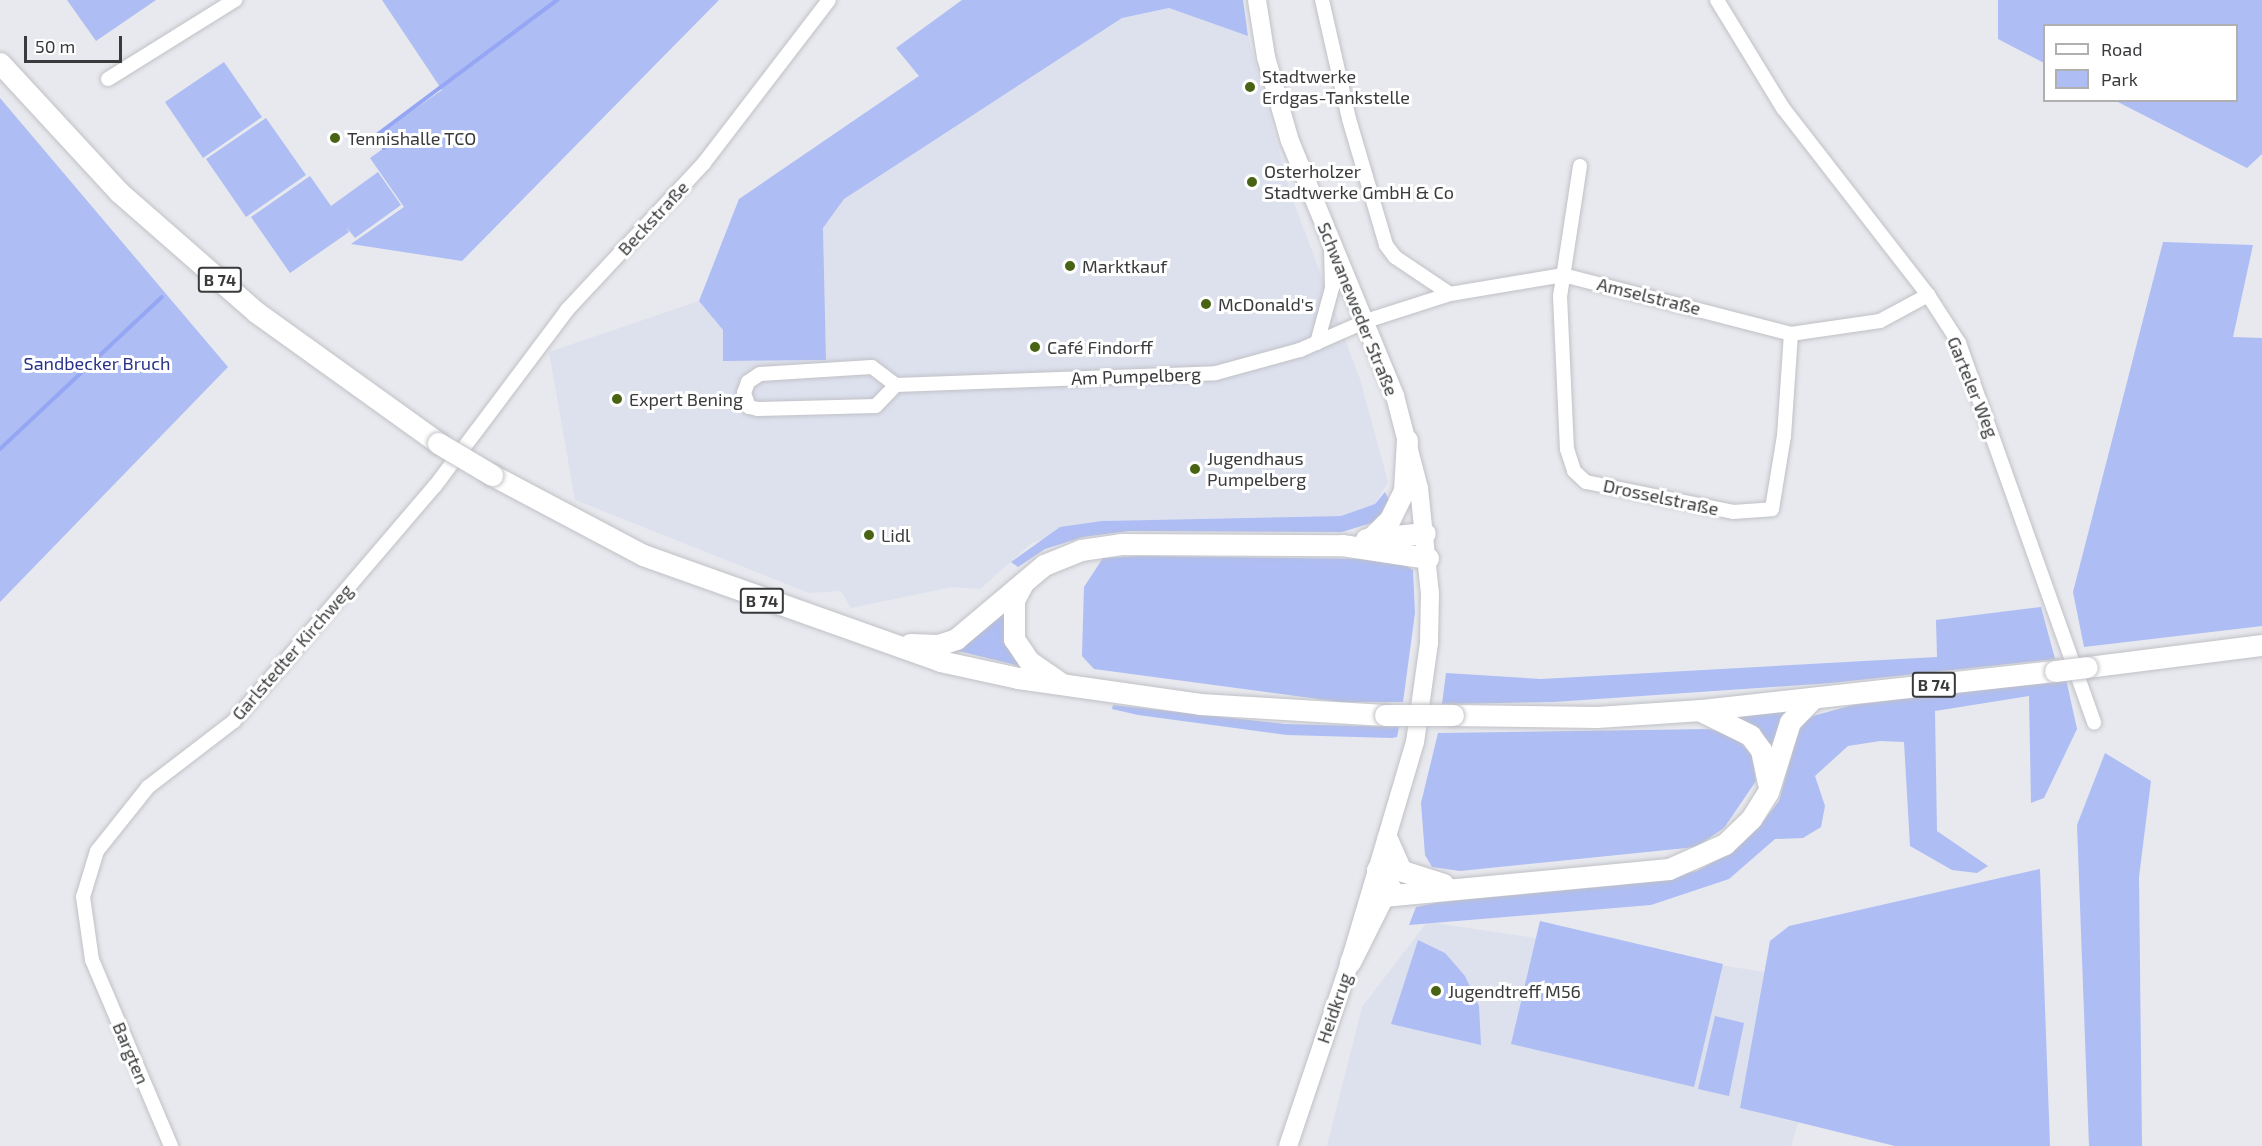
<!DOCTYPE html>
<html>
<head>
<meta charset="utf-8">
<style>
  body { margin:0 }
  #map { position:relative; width:2262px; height:1146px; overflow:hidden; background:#e7e9ee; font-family:"Exo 2",sans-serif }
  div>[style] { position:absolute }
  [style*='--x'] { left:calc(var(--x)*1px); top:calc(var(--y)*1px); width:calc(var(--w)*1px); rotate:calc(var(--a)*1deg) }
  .built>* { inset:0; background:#dde1ee }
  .green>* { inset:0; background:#aebdf3 }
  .stream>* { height:4px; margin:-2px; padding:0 2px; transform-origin:2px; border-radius:2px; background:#95a7f4 }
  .roads { filter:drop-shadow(0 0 2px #c0c1c6) drop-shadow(0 0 2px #c0c1c6) }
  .street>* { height:14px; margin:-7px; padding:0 7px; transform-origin:7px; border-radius:7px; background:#fff }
  .secondary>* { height:18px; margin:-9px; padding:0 9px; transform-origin:9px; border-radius:9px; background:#fff }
  .primary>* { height:21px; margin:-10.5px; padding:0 10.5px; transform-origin:10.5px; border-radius:10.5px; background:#fff }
  .bridges { filter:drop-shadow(0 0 2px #c0c1c6) drop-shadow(0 0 2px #c0c1c6) }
  .primary-bridge>* { height:21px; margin:-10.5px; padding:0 10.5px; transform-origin:10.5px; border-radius:10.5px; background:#fff }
  .dots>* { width:16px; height:16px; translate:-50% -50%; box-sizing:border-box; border:3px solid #fff; border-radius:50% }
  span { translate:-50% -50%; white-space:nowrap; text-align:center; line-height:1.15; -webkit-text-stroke:6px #fff; paint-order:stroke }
  .shield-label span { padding:2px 4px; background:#fff; border:2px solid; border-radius:4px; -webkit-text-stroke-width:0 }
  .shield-label { font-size:16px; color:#393a3c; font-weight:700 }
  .poi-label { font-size:18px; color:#393a3c }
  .left { translate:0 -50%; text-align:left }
  .street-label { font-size:18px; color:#393a3c }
  .park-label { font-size:18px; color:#293188 }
  .legend { position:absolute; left:2043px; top:24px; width:195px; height:78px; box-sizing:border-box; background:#fff; border:2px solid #b0b0b1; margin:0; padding:8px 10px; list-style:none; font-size:18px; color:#393a3c }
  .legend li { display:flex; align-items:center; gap:12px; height:30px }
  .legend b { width:30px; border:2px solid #b0b0b1 }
  .scale { position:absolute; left:24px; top:36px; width:98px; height:27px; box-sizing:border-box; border:3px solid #393a3c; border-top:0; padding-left:8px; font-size:18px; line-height:21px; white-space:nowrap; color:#393a3c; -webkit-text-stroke:4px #fff; paint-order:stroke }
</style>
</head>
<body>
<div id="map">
  <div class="built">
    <i style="clip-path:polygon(1169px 8px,1248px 36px,1290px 192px,1360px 379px,1388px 482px,1375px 504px,1341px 516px,1102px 521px,1032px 543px,980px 589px,952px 587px,851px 608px,841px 591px,809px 593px,575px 500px,549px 352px,699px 301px,723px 330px,826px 359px,823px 228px,844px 199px,1122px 18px)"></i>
    <i style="clip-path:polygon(1427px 922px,1766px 972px,1740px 1108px,1798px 1123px,1791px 1146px,1327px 1146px,1362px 1007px)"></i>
  </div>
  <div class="green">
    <i style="clip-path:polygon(67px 0,156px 0,96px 41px)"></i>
    <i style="clip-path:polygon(382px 0,719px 0,462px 261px,351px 244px,404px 207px,370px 158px,384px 148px,378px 134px,442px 90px)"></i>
    <i style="clip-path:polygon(962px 0,1243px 0,1248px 36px,1169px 8px,1122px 18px,844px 199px,823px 228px,826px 360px,723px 361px,723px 330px,699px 301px,739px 199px,919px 76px,896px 48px)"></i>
    <i style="clip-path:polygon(1998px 0,2262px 0,2262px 154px,2247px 168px,2116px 101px,2236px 100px,2236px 26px,2044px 26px,2044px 63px,1998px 39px)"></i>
    <i style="clip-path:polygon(224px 62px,262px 117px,203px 158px,165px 102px)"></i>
    <i style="clip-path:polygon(0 98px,228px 367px,0 602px)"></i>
    <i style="clip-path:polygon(266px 118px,306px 175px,246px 217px,206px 159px)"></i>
    <i style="clip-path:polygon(378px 172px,401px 205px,355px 238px,346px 227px,349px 232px,290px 273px,251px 217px,310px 176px,331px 206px)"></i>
    <i style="clip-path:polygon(2163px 242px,2253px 245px,2233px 337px,2262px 338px,2262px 626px,2084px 647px,2073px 592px)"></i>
    <i style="clip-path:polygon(1385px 492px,1391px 504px,1378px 521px,1342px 532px,1129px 531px,1083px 537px,1045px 549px,1018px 567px,1011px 562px,1060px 527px,1102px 521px,1341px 516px,1375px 504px)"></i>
    <i style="clip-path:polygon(1142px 556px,1374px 559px,1403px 564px,1413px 570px,1415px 613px,1403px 702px,1341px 702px,1094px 669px,1082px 656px,1084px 587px,1103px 558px)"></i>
    <i style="clip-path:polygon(2041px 607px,2055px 659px,1831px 683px,1554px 702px,1442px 704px,1446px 673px,1541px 679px,1937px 657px,1936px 620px)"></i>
    <i style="clip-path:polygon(1003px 608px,1006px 645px,1020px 666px,954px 650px)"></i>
    <i style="clip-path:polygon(2066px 679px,2077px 729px,2044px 798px,2031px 803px,2029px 696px,1935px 711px,1937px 831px,1988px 866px,1977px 873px,1952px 870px,1910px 846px,1904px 742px,1880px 741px,1848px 746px,1815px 776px,1825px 806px,1821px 827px,1803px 838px,1775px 839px,1729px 879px,1651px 905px,1409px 925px,1416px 907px,1440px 902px,1621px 885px,1697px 871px,1726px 855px,1758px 828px,1779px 801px,1800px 725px,1813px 716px,1853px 705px)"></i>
    <i style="clip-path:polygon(1113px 705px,1285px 724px,1399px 727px,1397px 737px,1392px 738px,1287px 735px,1138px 715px,1112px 709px)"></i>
    <i style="clip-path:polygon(1791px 710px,1774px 752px,1739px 719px,1740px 715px)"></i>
    <i style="clip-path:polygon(1709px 729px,1733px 735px,1752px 755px,1756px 781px,1724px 828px,1696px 847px,1460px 871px,1432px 867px,1425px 855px,1421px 803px,1438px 733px)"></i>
    <i style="clip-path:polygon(2105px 753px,2151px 781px,2139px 877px,2142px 1146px,2089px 1146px,2077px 825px)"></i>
    <i style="clip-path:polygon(2040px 869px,2050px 1146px,1895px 1146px,1740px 1108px,1770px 941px,1789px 926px)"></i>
    <i style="clip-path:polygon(1540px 921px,1723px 964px,1694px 1087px,1511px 1044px)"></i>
    <i style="clip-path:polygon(1418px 940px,1445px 953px,1465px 976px,1479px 1006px,1481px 1045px,1391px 1024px)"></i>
    <i style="clip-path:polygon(1715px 1016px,1744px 1023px,1729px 1096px,1698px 1089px)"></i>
  </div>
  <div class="stream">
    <i style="--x:384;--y:148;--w:15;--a:-113"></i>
    <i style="--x:378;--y:134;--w:224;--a:-36.8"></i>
    <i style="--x:0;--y:449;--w:222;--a:-43.2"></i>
  </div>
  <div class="roads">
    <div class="street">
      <i style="--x:1322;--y:0;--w:122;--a:77.2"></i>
      <i style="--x:1349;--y:119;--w:131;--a:73.6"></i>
      <i style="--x:1386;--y:245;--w:15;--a:53"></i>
      <i style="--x:1395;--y:257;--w:66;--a:33.9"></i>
      <i style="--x:1717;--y:0;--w:127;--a:58.6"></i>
      <i style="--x:1783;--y:108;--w:237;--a:52.2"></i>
      <i style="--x:1928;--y:295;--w:57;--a:57.1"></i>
      <i style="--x:1959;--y:343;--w:403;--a:70.4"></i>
      <i style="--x:108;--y:79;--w:150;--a:-31.9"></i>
      <i style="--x:1580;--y:166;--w:132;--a:98.7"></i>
      <i style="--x:1560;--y:296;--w:153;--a:87.4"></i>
      <i style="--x:1567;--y:449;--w:23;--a:72"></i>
      <i style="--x:1574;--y:471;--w:16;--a:43"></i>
      <i style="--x:1586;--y:482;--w:150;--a:11.5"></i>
      <i style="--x:1733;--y:512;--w:39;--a:-4"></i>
      <i style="--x:1772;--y:509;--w:74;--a:-80.7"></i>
      <i style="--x:1784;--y:436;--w:102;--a:-86.1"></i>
      <i style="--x:1317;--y:343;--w:57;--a:-74.7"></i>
      <i style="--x:1332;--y:288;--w:41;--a:-91.4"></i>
      <i style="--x:896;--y:385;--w:29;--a:134"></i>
      <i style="--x:876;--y:406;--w:118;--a:178.5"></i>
      <i style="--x:758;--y:409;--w:9;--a:-167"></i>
      <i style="--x:749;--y:407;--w:15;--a:-110"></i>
      <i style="--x:744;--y:393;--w:12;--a:-70"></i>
      <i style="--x:748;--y:382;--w:14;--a:-34"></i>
      <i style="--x:760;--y:374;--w:112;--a:-3.6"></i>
      <i style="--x:872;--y:367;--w:30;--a:37"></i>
      <i style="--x:896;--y:385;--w:320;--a:-2.1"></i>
      <i style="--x:1216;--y:373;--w:87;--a:-15.3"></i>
      <i style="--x:1300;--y:350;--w:72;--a:-23.7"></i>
      <i style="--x:1366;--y:321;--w:88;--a:-17.8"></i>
      <i style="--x:1450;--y:294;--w:115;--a:-9.5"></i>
      <i style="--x:1563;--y:275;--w:236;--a:14.5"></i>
      <i style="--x:1791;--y:334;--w:90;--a:-8.3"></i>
      <i style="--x:1880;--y:321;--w:55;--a:-28.4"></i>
      <i style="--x:171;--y:1146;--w:202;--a:-113"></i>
      <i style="--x:92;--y:960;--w:64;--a:-98.1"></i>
      <i style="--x:83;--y:897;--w:48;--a:-73.1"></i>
      <i style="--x:97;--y:851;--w:82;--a:-51.4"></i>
      <i style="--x:148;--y:787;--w:108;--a:-37.5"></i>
      <i style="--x:234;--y:721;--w:309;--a:-49.5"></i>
      <i style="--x:435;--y:486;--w:220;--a:-53.1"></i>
      <i style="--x:567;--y:310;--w:201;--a:-47"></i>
      <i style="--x:704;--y:163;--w:205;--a:-52.5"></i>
    </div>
    <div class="secondary">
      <i style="--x:1257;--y:0;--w:58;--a:81"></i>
      <i style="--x:1266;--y:57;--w:87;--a:74.1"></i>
      <i style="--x:1290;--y:141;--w:276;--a:67.6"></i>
      <i style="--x:1395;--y:396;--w:95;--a:75.4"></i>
      <i style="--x:1419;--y:488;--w:107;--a:84.1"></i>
      <i style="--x:1430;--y:594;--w:49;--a:91.2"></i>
      <i style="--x:1429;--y:643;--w:100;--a:98"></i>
      <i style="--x:1415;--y:742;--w:229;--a:106.5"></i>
      <i style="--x:1350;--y:962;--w:194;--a:108.6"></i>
    </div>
    <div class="primary">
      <i style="--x:0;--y:63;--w:176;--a:47.3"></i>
      <i style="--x:119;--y:192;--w:182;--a:41.2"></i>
      <i style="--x:256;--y:312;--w:224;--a:35.7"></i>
      <i style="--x:492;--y:475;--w:171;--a:27.9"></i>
      <i style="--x:643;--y:555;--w:315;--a:19.6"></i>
      <i style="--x:940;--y:661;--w:80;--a:12.3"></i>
      <i style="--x:1018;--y:678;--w:184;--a:8.1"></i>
      <i style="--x:1200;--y:704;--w:185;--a:3.4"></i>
      <i style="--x:1372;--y:537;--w:25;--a:-45"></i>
      <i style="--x:1390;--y:519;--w:32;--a:-64"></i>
      <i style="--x:1404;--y:490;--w:50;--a:-86.6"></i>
      <i style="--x:1366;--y:539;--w:59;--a:-5.8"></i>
      <i style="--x:1023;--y:583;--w:19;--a:118"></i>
      <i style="--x:1014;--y:600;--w:39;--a:90"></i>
      <i style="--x:1014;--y:639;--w:27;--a:56"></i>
      <i style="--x:1029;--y:661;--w:37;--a:35"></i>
      <i style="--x:910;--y:644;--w:28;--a:2"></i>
      <i style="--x:938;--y:645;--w:19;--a:-18"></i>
      <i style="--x:956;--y:639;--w:115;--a:-40.1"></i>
      <i style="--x:1044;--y:565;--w:40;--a:-22"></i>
      <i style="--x:1081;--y:550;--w:40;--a:-8.5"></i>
      <i style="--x:1121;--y:544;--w:221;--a:0.3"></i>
      <i style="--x:1342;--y:545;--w:87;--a:8.6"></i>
      <i style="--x:2087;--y:667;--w:176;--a:-7.2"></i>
      <i style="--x:1701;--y:711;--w:55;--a:26.1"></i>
      <i style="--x:1750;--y:735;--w:19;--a:54"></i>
      <i style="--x:1761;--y:750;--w:34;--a:78"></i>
      <i style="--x:1453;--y:715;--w:144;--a:0.8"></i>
      <i style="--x:1597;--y:717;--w:104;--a:-3.9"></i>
      <i style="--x:1701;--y:710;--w:356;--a:-6.3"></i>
      <i style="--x:1387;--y:839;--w:34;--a:66"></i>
      <i style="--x:1394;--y:893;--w:29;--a:-126"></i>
      <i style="--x:1377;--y:870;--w:13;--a:-13"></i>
      <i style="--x:1390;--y:867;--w:56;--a:17.8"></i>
      <i style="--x:1350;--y:962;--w:74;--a:-63.4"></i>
      <i style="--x:1383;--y:896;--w:287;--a:-5.4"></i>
      <i style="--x:1669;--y:869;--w:61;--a:-24.1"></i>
      <i style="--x:1725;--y:844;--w:36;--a:-44"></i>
      <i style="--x:1751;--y:819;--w:32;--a:-58"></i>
      <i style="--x:1768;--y:792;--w:73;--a:-72.6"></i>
      <i style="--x:1790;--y:722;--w:32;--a:-46"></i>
    </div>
  </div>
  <div class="bridges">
    <div class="primary-bridge">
      <i style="--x:438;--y:443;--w:63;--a:30.7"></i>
      <i style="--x:2055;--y:671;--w:32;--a:-7"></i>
      <i style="--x:1385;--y:715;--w:68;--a:0"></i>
    </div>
  </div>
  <div class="dots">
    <i style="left:1250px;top:87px;background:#486313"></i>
    <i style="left:335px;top:138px;background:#486313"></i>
    <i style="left:1252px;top:182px;background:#486313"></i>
    <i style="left:1070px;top:266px;background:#486313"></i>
    <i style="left:1206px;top:304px;background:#486313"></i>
    <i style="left:1035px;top:347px;background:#486313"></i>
    <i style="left:617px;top:399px;background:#486313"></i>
    <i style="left:1195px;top:469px;background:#486313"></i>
    <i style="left:869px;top:535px;background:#486313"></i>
    <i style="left:1436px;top:991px;background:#486313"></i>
  </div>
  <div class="shield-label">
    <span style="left:220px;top:280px">B 74</span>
    <span style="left:762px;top:601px">B 74</span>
    <span style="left:1934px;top:685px">B 74</span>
  </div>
  <div class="poi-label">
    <span class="left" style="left:1262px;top:87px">Stadtwerke<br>Erdgas-Tankstelle</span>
    <span class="left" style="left:347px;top:138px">Tennishalle TCO</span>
    <span class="left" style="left:1264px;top:182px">Osterholzer<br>Stadtwerke GmbH &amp; Co</span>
    <span class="left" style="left:1082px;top:266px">Marktkauf</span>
    <span class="left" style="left:1218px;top:304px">McDonald's</span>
    <span class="left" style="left:1047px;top:347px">Café Findorff</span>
    <span class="left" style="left:629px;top:399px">Expert Bening</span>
    <span class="left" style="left:1207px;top:469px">Jugendhaus<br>Pumpelberg</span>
    <span class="left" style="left:881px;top:535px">Lidl</span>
    <span class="left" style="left:1448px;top:991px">Jugendtreff M56</span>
  </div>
  <div class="street-label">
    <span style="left:653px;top:218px;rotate:-47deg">Beckstraße</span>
    <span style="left:1649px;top:296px;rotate:14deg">Amselstraße</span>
    <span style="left:1358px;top:309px;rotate:68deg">Schwaneweder Straße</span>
    <span style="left:1136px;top:376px;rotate:-2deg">Am Pumpelberg</span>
    <span style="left:1973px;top:387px;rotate:68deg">Garteler Weg</span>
    <span style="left:1661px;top:497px;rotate:12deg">Drosselstraße</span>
    <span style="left:292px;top:652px;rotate:-49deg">Garlstedter Kirchweg</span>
    <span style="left:1334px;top:1008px;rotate:-71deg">Heidkrug</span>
    <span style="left:131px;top:1053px;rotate:67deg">Bargten</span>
  </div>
  <div class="park-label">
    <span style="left:97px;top:363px">Sandbecker Bruch</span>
  </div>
  <ul class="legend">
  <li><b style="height:8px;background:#fff"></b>Road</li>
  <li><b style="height:16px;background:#aebdf3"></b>Park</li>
  </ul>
  <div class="scale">50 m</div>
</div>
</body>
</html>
